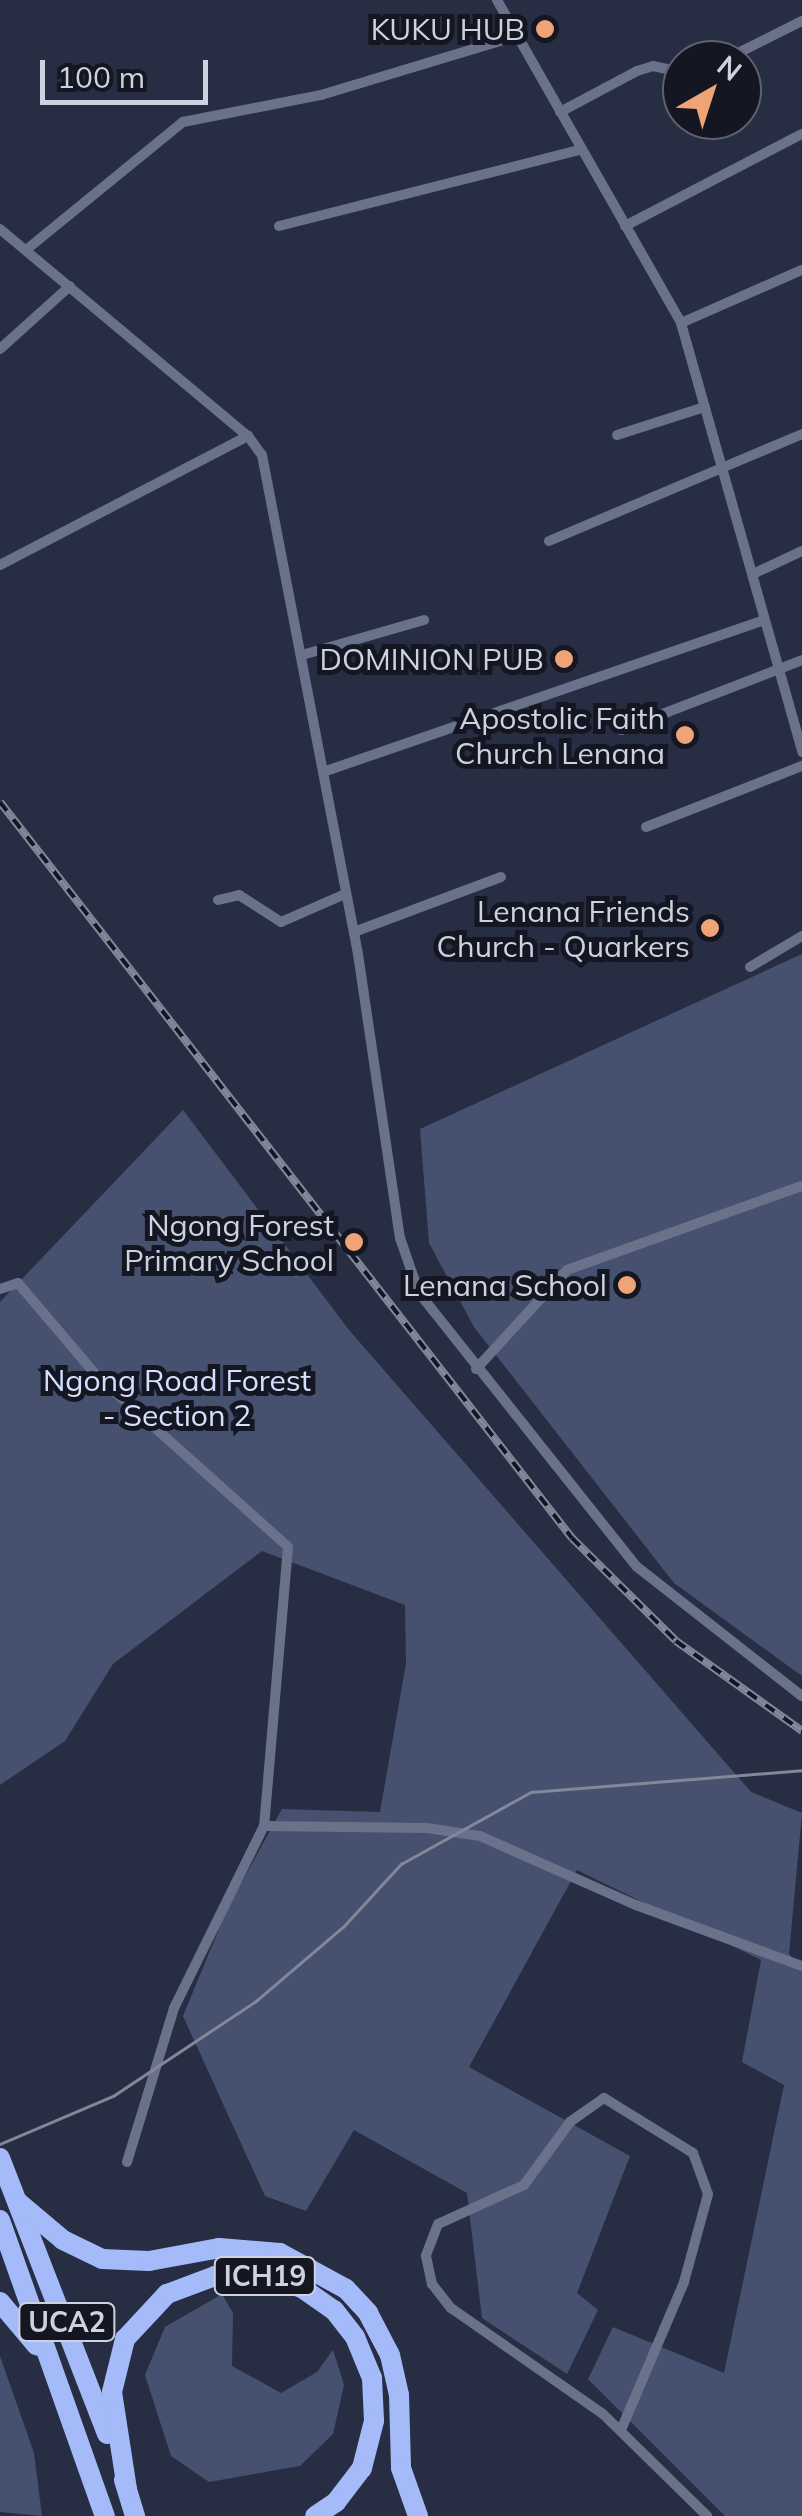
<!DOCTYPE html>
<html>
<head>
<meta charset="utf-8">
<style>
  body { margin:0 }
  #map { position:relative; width:802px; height:2516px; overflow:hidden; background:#272e43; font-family:Mulish,sans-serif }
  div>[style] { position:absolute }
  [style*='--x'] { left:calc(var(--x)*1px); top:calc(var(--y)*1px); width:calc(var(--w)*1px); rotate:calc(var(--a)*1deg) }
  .green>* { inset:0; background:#465170 }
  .street>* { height:10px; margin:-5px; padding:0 5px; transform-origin:5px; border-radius:5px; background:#69728a }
  .highway>* { height:20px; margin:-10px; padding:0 10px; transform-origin:10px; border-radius:10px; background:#a5baf8 }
  .tram>* { height:2.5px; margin:-1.25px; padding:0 1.25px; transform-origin:1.25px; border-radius:1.25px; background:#828899 }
  .rail>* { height:8px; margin-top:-4px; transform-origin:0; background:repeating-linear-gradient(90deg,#141721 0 11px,#828899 0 22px); box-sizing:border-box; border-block:2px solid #828899 }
  .dots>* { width:28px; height:28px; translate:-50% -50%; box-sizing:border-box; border:5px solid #141721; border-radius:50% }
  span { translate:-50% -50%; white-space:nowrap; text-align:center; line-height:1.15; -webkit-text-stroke:10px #141721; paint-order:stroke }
  .shield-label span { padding:2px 8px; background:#141721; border:2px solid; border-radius:8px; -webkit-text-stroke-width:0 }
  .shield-label { font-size:28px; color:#cdd2e0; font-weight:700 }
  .poi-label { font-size:30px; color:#cdd2e0 }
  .right { translate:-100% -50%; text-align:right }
  .park-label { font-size:30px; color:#d5e0ff }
  .north { position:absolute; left:662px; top:40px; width:100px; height:100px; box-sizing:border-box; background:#141721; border:2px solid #5e626d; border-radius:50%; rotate:39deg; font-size:28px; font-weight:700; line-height:40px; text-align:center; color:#cdd2e0 }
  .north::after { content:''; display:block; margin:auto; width:35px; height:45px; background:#efa377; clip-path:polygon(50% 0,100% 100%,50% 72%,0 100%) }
  .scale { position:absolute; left:40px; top:60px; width:168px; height:45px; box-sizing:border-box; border:5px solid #cdd2e0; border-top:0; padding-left:12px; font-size:30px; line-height:35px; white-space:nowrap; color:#cdd2e0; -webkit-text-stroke:8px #141721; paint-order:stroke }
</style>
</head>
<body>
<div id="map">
  <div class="green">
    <i style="clip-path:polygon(802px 954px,802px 1676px,674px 1583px,474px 1327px,429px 1243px,420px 1129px)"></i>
    <i style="clip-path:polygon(183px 1110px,349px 1330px,751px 1792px,802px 1813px,789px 1954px,802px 1970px,802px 2516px,725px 2516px,588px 2379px,613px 2327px,724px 2373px,784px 2085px,742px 2062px,761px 1960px,577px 1870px,469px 2067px,630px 2156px,577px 2293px,598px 2310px,567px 2374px,482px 2318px,467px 2193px,354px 2130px,306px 2211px,265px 2196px,183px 2016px,228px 1907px,282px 1809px,380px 1812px,406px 1663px,405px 1605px,262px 1551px,113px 1664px,65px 1741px,0 1785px,0 1302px)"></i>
    <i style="clip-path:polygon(222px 2294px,233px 2313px,232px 2366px,281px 2393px,317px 2372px,333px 2350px,344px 2385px,333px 2434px,300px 2466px,209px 2482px,171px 2456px,145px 2375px,165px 2327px)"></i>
    <i style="clip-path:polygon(0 2356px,34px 2453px,42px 2516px,0 2512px)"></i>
  </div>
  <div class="street">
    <i style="--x:497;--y:0;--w:372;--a:60.3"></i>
    <i style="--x:681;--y:323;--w:446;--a:74.2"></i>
    <i style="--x:724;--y:60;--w:87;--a:-26.6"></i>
    <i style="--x:560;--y:112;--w:87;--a:-28"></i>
    <i style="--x:637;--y:71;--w:17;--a:-17"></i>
    <i style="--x:653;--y:66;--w:30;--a:12"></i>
    <i style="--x:279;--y:226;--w:309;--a:-14.2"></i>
    <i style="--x:625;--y:226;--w:199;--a:-27.5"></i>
    <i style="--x:0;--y:229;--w:323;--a:39.9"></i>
    <i style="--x:248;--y:436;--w:24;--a:54"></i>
    <i style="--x:262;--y:455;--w:508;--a:79.11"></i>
    <i style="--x:358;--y:954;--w:287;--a:81.6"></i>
    <i style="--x:400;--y:1238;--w:58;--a:70.9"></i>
    <i style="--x:419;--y:1293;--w:349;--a:51.5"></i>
    <i style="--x:636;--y:1566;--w:211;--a:38.1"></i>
    <i style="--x:26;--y:250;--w:203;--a:-39.2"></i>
    <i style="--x:183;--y:122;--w:141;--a:-11.1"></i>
    <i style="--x:321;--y:95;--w:205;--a:-16.8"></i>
    <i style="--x:681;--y:323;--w:132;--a:-23.7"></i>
    <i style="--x:0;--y:349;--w:94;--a:-42"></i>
    <i style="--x:617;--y:435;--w:92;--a:-17.7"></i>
    <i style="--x:549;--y:541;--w:275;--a:-22.9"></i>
    <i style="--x:0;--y:565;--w:280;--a:-27.5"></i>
    <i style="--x:753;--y:574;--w:54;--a:-25.1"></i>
    <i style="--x:302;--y:655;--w:127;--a:-16"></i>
    <i style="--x:621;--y:730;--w:194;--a:-21.1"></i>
    <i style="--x:323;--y:772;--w:467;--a:-19"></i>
    <i style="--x:646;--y:827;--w:168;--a:-21.4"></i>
    <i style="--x:218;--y:900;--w:22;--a:-13"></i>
    <i style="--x:239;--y:895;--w:50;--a:32.7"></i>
    <i style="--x:281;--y:922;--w:70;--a:-23.6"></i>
    <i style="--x:354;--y:932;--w:157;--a:-20.5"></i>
    <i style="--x:750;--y:967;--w:61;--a:-30.8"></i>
    <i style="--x:0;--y:1289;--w:19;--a:-18"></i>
    <i style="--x:18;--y:1283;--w:122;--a:49.7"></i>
    <i style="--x:97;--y:1376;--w:256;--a:41.8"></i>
    <i style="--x:288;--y:1547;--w:280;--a:94.9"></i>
    <i style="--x:476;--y:1369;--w:134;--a:-47.4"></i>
    <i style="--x:567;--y:1270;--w:250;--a:-19.7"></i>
    <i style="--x:127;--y:2162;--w:161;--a:-73"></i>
    <i style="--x:174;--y:2008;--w:203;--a:-63.7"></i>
    <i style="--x:264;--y:1826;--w:163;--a:0.7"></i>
    <i style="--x:427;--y:1828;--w:54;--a:8.6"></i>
    <i style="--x:480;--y:1836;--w:171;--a:23.9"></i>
    <i style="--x:636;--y:1905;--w:177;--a:20.2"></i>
    <i style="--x:621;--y:2430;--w:161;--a:-66.9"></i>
    <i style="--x:684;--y:2282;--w:91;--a:-74.7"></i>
    <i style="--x:708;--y:2194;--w:44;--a:-110.1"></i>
    <i style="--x:693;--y:2153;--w:105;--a:-148.3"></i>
    <i style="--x:604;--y:2098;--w:42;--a:144.8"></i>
    <i style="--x:570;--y:2122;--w:78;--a:126.1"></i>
    <i style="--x:524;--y:2185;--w:94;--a:155.6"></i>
    <i style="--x:438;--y:2224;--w:34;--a:111"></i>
    <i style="--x:426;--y:2256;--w:29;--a:78"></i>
    <i style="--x:432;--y:2284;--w:31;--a:52"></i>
    <i style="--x:451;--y:2308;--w:185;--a:34.9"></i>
    <i style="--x:603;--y:2414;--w:146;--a:44.4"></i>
  </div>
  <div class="highway">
    <i style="--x:0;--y:2158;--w:296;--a:68.8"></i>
    <i style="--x:19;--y:2203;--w:57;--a:40.1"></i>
    <i style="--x:63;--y:2240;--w:43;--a:26"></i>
    <i style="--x:102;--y:2259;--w:47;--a:2.4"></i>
    <i style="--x:149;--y:2261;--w:71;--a:-10.5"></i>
    <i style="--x:219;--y:2248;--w:61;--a:4.7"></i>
    <i style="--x:280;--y:2253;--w:75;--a:28.6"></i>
    <i style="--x:346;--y:2289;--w:33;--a:47"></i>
    <i style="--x:368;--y:2313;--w:47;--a:62.4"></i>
    <i style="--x:390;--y:2355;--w:41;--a:77.3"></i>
    <i style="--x:399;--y:2395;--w:73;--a:88.4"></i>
    <i style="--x:401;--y:2468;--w:51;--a:70.5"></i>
    <i style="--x:0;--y:2220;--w:314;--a:70.5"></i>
    <i style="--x:0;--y:2302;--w:57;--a:49.9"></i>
    <i style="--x:124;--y:2480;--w:38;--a:73"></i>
    <i style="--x:127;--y:2489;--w:98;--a:-98.8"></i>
    <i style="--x:112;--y:2392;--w:55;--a:-76.2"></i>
    <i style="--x:125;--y:2339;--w:62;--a:-47"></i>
    <i style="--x:167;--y:2294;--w:51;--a:-20.6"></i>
    <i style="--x:215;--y:2276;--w:46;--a:-1.2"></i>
    <i style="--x:261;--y:2275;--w:43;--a:17.6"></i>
    <i style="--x:302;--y:2288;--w:39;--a:35"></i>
    <i style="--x:334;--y:2310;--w:34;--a:52"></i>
    <i style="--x:355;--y:2337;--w:44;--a:67.5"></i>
    <i style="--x:372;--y:2378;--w:43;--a:87.3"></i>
    <i style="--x:374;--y:2421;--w:49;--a:104.3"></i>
    <i style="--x:362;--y:2468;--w:43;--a:127.4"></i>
    <i style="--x:336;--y:2502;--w:25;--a:146"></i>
  </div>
  <div class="tram">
    <i style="--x:0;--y:2144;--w:123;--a:-23"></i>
    <i style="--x:113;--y:2096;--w:172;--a:-33.6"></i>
    <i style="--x:256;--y:2001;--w:114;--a:-40.4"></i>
    <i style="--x:343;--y:1927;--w:86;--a:-47.4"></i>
    <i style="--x:401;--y:1864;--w:149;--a:-29"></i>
    <i style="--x:531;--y:1792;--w:272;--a:-4.6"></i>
  </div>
  <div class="rail">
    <i style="--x:0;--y:802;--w:932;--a:52.15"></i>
    <i style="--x:572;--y:1538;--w:146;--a:44.7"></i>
    <i style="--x:676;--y:1641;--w:155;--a:35.5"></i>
  </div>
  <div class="dots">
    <i style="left:545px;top:29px;background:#efa377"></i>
    <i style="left:564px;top:659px;background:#efa377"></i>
    <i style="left:685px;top:735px;background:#efa377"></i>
    <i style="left:710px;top:928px;background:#efa377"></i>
    <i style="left:354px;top:1242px;background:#efa377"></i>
    <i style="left:627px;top:1285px;background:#efa377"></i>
  </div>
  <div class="shield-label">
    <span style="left:265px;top:2276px">ICH19</span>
    <span style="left:67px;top:2322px">UCA2</span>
  </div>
  <div class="poi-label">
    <span class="right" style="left:525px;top:29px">KUKU HUB</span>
    <span class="right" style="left:544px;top:659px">DOMINION PUB</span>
    <span class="right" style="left:665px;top:735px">Apostolic Faith<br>Church Lenana</span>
    <span class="right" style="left:690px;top:928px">Lenana Friends<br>Church - Quarkers</span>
    <span class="right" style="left:334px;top:1242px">Ngong Forest<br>Primary School</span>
    <span class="right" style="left:607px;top:1285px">Lenana School</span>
  </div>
  <div class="park-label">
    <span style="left:177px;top:1397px">Ngong Road Forest<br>- Section 2</span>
  </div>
  <div class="north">N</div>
  <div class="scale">100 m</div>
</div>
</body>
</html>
